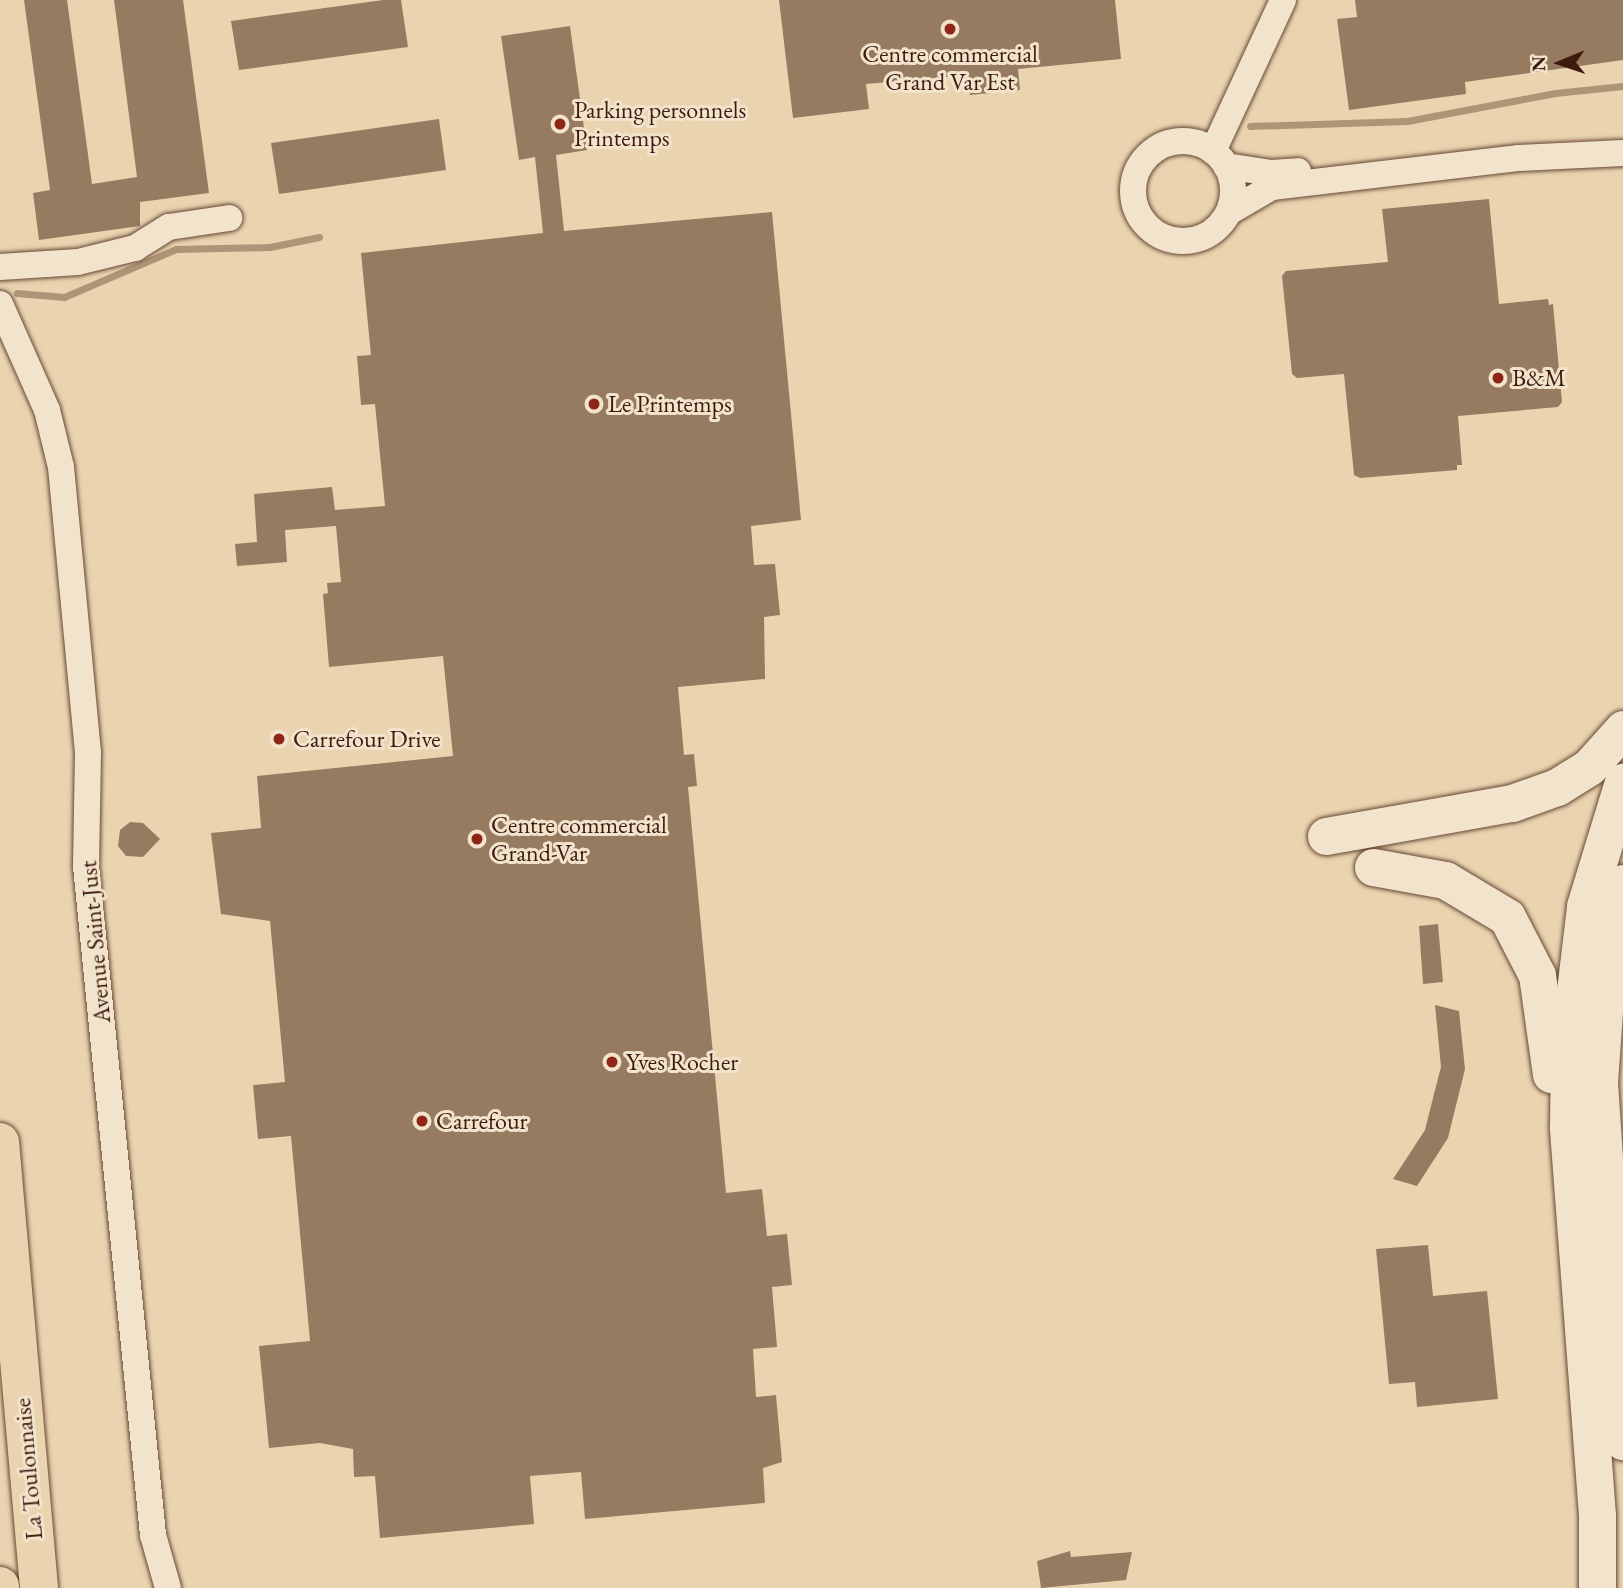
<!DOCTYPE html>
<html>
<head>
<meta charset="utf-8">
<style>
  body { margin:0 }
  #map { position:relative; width:1623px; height:1588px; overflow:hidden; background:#ead4b0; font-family:"EB Garamond",serif }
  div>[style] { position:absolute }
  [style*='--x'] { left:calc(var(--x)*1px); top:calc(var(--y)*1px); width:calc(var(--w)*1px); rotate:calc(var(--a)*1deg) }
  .stream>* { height:7px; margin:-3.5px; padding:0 3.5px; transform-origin:3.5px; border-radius:3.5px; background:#af9578 }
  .building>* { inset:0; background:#977b61 }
  .roads { filter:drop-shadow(0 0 2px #684835) drop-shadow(0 0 2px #684835) }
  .street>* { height:26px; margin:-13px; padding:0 13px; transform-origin:13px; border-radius:13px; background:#f1e3cc }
  .street>.ring { margin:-13px; padding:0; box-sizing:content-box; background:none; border:26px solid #f1e3cc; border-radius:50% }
  .secondary>* { height:37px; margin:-18.5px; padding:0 18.5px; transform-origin:18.5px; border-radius:18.5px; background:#f1e3cc }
  .highway>* { height:38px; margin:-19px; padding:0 19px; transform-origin:19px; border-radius:19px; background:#ead4b0 }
  .dots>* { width:19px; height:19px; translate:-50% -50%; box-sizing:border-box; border:4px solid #f1e3cc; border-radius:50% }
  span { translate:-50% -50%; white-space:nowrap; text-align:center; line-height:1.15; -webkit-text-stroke:6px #f1e3cc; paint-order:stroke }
  .poi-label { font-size:24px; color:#3d1a0c }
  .left { translate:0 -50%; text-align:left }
  .street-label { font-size:24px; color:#3d1a0c }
  .north { position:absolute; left:1525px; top:28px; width:70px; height:70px; -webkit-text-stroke:5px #f1e3cc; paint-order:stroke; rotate:268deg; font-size:19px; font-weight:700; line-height:28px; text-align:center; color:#3d1a0c }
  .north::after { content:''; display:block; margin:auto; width:24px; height:32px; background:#3d1a0c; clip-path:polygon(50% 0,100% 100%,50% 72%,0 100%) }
</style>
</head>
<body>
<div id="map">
  <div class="stream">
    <i style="--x:1250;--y:126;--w:157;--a:-1.8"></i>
    <i style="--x:1407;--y:121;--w:151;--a:-10.7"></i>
    <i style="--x:1555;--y:93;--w:68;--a:-5.9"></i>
    <i style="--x:17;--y:293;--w:47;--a:4.9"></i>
    <i style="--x:64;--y:297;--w:122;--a:-23.2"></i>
    <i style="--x:176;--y:249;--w:94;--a:-1.2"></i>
    <i style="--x:270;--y:247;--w:50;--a:-11.5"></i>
  </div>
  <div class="building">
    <i style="clip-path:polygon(24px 0,67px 0,92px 184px,137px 177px,114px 0,183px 0,209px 193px,140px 202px,140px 226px,39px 240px,33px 193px,50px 190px)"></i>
    <i style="clip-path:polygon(383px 0,401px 0,408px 47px,239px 70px,231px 21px)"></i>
    <i style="clip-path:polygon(779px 0,1115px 0,1121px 59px,1018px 69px,1020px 90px,970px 95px,967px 75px,866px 84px,869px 109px,793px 118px)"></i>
    <i style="clip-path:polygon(1355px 0,1623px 0,1623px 60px,1465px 82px,1466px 94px,1349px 110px,1337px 19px,1357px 17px)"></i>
    <i style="clip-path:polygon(570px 26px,587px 150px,556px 155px,564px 231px,772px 212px,801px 520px,751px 526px,754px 565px,775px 564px,780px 615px,764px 617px,765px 679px,678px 687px,684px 755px,694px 754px,697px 786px,688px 787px,726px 1193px,762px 1189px,767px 1236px,787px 1234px,792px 1285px,772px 1287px,777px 1347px,753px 1349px,756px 1397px,776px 1395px,782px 1462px,763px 1468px,765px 1503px,585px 1519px,581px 1472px,530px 1476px,534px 1524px,380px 1538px,375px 1476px,354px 1477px,353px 1449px,320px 1443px,269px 1448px,259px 1346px,310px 1341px,291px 1136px,258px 1139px,253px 1085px,285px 1082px,270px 921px,221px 914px,211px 833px,261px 828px,257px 776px,453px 756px,443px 656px,329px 667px,323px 594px,328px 593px,327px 583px,341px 582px,336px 526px,285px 530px,287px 562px,237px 566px,235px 544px,257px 542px,254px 494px,332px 487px,335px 510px,385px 506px,375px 404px,361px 405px,357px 356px,371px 355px,361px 253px,543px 233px,535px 157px,519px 160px,501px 36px)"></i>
    <i style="clip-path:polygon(439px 119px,446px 170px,279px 194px,271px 143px)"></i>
    <i style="clip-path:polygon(1489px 199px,1499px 304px,1548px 299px,1549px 305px,1553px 304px,1562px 402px,1558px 407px,1458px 416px,1462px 465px,1457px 465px,1457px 470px,1360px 478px,1354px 475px,1344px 374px,1297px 378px,1292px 374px,1282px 276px,1286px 271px,1388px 262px,1382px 209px)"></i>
    <i style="clip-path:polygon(130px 822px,143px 823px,160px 839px,143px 857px,126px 856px,118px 846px,120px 830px)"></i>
    <i style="clip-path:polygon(1438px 924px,1443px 982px,1423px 984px,1419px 926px)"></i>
    <i style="clip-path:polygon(1435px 1005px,1459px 1011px,1465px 1069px,1448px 1138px,1417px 1186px,1393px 1179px,1425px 1130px,1434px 1094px,1441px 1067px)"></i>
    <i style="clip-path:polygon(1428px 1245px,1433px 1296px,1487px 1291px,1498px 1399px,1417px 1407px,1415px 1382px,1389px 1384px,1376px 1249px)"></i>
    <i style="clip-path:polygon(1070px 1551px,1071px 1557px,1132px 1552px,1126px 1580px,1041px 1588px,1037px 1561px)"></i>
  </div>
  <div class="roads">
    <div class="street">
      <i class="ring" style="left:1133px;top:141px;width:74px;height:74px"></i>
      <i style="--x:1213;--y:151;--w:166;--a:-65.1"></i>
      <i style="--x:1226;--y:166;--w:46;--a:8.8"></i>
      <i style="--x:1271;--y:173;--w:27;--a:-4"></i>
      <i style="--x:1229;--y:212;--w:50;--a:-30.2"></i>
      <i style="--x:1272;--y:187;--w:249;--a:-6.7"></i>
      <i style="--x:1519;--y:158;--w:104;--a:-2.8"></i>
      <i style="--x:0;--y:267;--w:78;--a:-3.7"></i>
      <i style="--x:78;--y:262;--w:59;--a:-13.8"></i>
      <i style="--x:135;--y:248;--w:40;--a:-32"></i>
      <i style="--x:169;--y:227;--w:61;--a:-8.5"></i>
      <i style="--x:0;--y:304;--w:116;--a:66.1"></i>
      <i style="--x:47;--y:410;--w:59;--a:76.2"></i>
      <i style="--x:61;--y:467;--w:286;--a:84.6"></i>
      <i style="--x:88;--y:752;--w:114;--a:91"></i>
      <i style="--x:86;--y:866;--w:672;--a:84.28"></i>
      <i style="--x:153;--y:1535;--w:55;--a:74.2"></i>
    </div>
    <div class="secondary">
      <i style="--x:1326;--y:836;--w:189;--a:-10.1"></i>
      <i style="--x:1512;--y:803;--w:48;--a:-19.6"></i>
      <i style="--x:1557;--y:787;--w:38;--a:-32"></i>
      <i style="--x:1589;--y:767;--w:51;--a:-48.2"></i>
      <i style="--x:1373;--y:867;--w:73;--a:10.2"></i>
      <i style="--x:1445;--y:880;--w:72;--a:30.8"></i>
      <i style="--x:1507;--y:917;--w:65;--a:62.7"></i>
      <i style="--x:1537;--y:975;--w:100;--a:82"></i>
      <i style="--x:1623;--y:883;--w:73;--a:101.9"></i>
      <i style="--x:1608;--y:954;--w:128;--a:94"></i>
      <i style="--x:1599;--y:1082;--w:360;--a:86.2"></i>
      <i style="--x:1597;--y:1588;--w:73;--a:-90"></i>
      <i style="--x:1597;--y:1515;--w:389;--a:-94.3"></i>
      <i style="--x:1568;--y:1127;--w:86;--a:-89.3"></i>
      <i style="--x:1569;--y:1041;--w:136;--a:-83.2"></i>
      <i style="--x:1585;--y:906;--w:130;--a:-73"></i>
    </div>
    <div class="highway">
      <i style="--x:0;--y:1142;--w:448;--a:85"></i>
      <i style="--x:0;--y:1586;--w:2;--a:90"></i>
    </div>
  </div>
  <div class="dots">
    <i style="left:950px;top:29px;background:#8f2418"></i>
    <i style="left:560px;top:124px;background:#8f2418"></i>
    <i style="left:1498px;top:378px;background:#8f2418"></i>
    <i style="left:594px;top:404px;background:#8f2418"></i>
    <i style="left:279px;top:739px;background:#8f2418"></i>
    <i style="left:477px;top:839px;background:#8f2418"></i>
    <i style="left:612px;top:1062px;background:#8f2418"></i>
    <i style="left:422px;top:1121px;background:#8f2418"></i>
  </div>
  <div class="poi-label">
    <span style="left:950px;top:68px">Centre commercial<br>Grand Var Est</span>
    <span class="left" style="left:574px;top:124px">Parking personnels<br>Printemps</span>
    <span class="left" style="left:1512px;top:378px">B&amp;M</span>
    <span class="left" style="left:608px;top:404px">Le Printemps</span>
    <span class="left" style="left:293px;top:739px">Carrefour Drive</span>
    <span class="left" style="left:491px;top:839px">Centre commercial<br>Grand-Var</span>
    <span class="left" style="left:626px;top:1062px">Yves Rocher</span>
    <span class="left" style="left:436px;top:1121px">Carrefour</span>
  </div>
  <div class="street-label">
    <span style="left:95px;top:942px;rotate:-95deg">Avenue Saint-Just</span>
    <span style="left:28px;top:1469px;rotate:-95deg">La Toulonnaise</span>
  </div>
  <div class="north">N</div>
</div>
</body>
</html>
